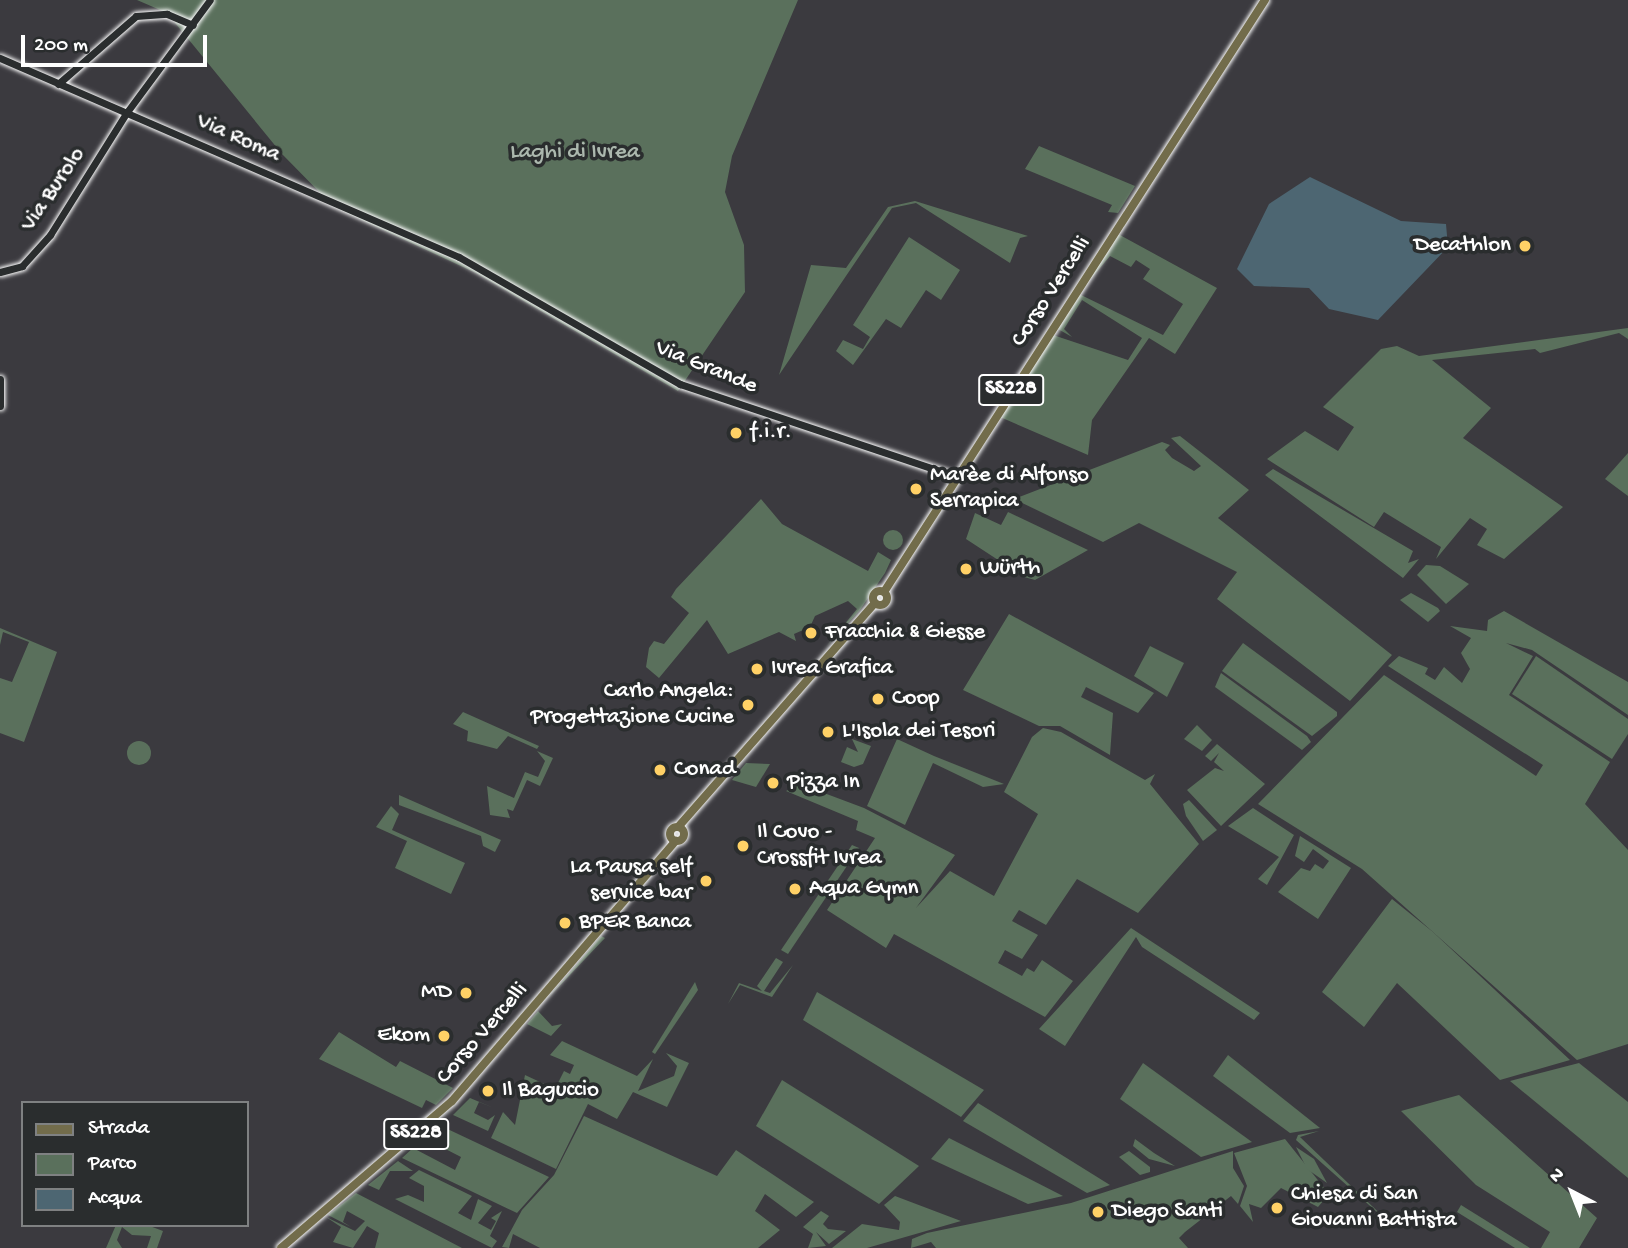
<!DOCTYPE html>
<html>
<head>
<meta charset="utf-8">
<style>
  body { margin:0 }
  #map { position:relative; width:1628px; height:1248px; overflow:hidden; background:#3b3a3f; font-family:"Gochi Hand",sans-serif }
  div>[style] { position:absolute }
  [style*='--x'] { left:calc(var(--x)*1px); top:calc(var(--y)*1px); width:calc(var(--w)*1px); rotate:calc(var(--a)*1deg) }
  .green>* { inset:0; background:#5a705c }
  .round { border-radius:50% }
  .water>* { inset:0; background:#4d6672 }
  .roads { filter:drop-shadow(0 0 2px #fff) drop-shadow(0 0 2px #fff) }
  .secondary>* { height:7px; margin:-3.5px; padding:0 3.5px; transform-origin:3.5px; border-radius:3.5px; background:#2a2d2e }
  .primary>* { height:8px; margin:-4px; padding:0 4px; transform-origin:4px; border-radius:4px; background:#726c4b }
  .primary>.ring { margin:-4px; padding:0; box-sizing:content-box; background:none; border:8px solid #726c4b; border-radius:50% }
  .dots>* { width:19px; height:19px; translate:-50% -50%; box-sizing:border-box; border:4px solid #2a2d2e; border-radius:50% }
  span { translate:-50% -50%; white-space:nowrap; text-align:center; line-height:1.15; -webkit-text-stroke:7px #2a2d2e; paint-order:stroke }
  .shield-label span { padding:2px 5px; background:#2a2d2e; border:2px solid; border-radius:5px; -webkit-text-stroke-width:0 }
  .shield-label { font-size:21px; color:#fff; font-weight:700 }
  .street-label { font-size:23px; color:#fff }
  .park-label { font-size:23px; color:#acb8ae }
  .poi-label { font-size:23px; color:#fff }
  .right { translate:-100% -50%; text-align:right }
  .left { translate:0 -50%; text-align:left }
  .legend { position:absolute; left:21px; top:1101px; width:228px; height:126px; box-sizing:border-box; background:#2a2d2e; border:2px solid #7f8182; margin:0; padding:9px 12px; list-style:none; font-size:21px; color:#fff }
  .legend li { display:flex; align-items:center; gap:14px; height:35px }
  .legend b { width:35px; border:2px solid #7f8182 }
  .north { position:absolute; left:1537px; top:1157px; width:70px; height:70px; -webkit-text-stroke:5px #2a2d2e; paint-order:stroke; rotate:318deg; font-size:19px; font-weight:700; line-height:28px; text-align:center; color:#fff }
  .north::after { content:''; display:block; margin:auto; width:24px; height:32px; background:#fff; clip-path:polygon(50% 0,100% 100%,50% 72%,0 100%) }
  .scale { position:absolute; left:21px; top:35px; width:186px; height:32px; box-sizing:border-box; border:4px solid #fff; border-top:0; padding-left:9px; font-size:21px; line-height:24px; white-space:nowrap; color:#fff; -webkit-text-stroke:5px #2a2d2e; paint-order:stroke }
</style>
</head>
<body>
<div id="map">
  <div class="green">
    <i style="clip-path:polygon(137px 0,798px 0,732px 156px,725px 192px,744px 245px,745px 292px,678px 391px,476px 273px,334px 207px,282px 154px,167px 13px)"></i>
    <i style="clip-path:polygon(1039px 146px,1135px 186px,1118px 213px,1108px 212px,1112px 205px,1025px 169px)"></i>
    <i style="clip-path:polygon(915px 201px,1028px 236px,1020px 238px,1010px 263px,916px 203px,892px 208px,779px 375px,811px 265px,846px 268px,888px 207px)"></i>
    <i style="clip-path:polygon(1118px 234px,1217px 288px,1175px 354px,1149px 338px,1092px 420px,1088px 455px,1000px 417px,1053px 335px,1128px 360px,1142px 338px,1082px 300px,1064px 329px,1072px 337px,1058px 329px,1079px 294px,1163px 335px,1183px 304px,1143px 279px,1150px 269px,1136px 260px,1131px 267px,1110px 256px,1084px 287px)"></i>
    <i style="clip-path:polygon(909px 237px,960px 270px,941px 300px,926px 290px,901px 328px,886px 319px,853px 365px,836px 351px,843px 340px,863px 349px,870px 337px,853px 325px)"></i>
    <i style="clip-path:polygon(1628px 328px,1628px 339px,1619px 333px,1540px 353px,1535px 349px,1432px 360px,1491px 408px,1463px 438px,1563px 507px,1504px 559px,1477px 545px,1487px 529px,1470px 518px,1436px 559px,1441px 547px,1384px 512px,1374px 527px,1267px 459px,1305px 431px,1338px 451px,1354px 427px,1323px 407px,1381px 349px,1397px 346px,1419px 356px)"></i>
    <i style="clip-path:polygon(1180px 436px,1249px 490px,1218px 518px,1392px 655px,1350px 701px,1217px 599px,1237px 572px,1139px 523px,1103px 542px,1014px 499px,1162px 442px,1170px 445px,1165px 450px,1172px 458px,1194px 471px,1201px 466px,1171px 438px)"></i>
    <i style="clip-path:polygon(1628px 453px,1628px 496px,1605px 479px)"></i>
    <i style="clip-path:polygon(1273px 469px,1413px 551px,1408px 563px,1419px 559px,1403px 578px,1265px 475px)"></i>
    <i style="clip-path:polygon(761px 499px,782px 524px,868px 571px,878px 552px,891px 560px,885px 573px,860px 610px,826px 647px,857px 609px,848px 601px,815px 616px,810px 627px,794px 634px,796px 641px,779px 632px,728px 654px,707px 620px,659px 678px,646px 667px,649px 648px,654px 641px,664px 644px,689px 613px,671px 597px,676px 589px)"></i>
    <i style="clip-path:polygon(1008px 512px,1088px 550px,1035px 580px,1024px 577px,966px 539px,975px 513px,1001px 525px)"></i>
    <i class="round" style="left:883px;top:530px;width:20px;height:20px"></i>
    <i style="clip-path:polygon(1426px 565px,1440px 566px,1469px 584px,1446px 604px,1417px 575px)"></i>
    <i style="clip-path:polygon(1411px 593px,1438px 608px,1440px 611px,1428px 622px,1400px 600px)"></i>
    <i style="clip-path:polygon(1504px 611px,1628px 682px,1628px 715px,1532px 650px,1506px 643px,1533px 656px,1509px 695px,1610px 762px,1585px 804px,1628px 850px,1628px 1044px,1577px 1060px,1362px 869px,1258px 804px,1384px 675px,1536px 776px,1543px 765px,1388px 666px,1399px 656px,1428px 668px,1425px 674px,1435px 680px,1444px 667px,1462px 683px,1470px 669px,1461px 653px,1471px 638px,1450px 626px,1487px 631px,1488px 620px)"></i>
    <i style="clip-path:polygon(1009px 614px,1154px 693px,1138px 713px,1086px 687px,1081px 697px,1113px 713px,1110px 755px,1060px 726px,1039px 726px,963px 690px)"></i>
    <i style="clip-path:polygon(0 628px,57px 652px,24px 742px,0 733px,0 678px,12px 682px,29px 642px,3px 632px,0 645px)"></i>
    <i style="clip-path:polygon(1243px 643px,1337px 712px,1337px 716px,1312px 736px,1222px 671px)"></i>
    <i style="clip-path:polygon(1150px 646px,1184px 663px,1167px 697px,1134px 676px)"></i>
    <i style="clip-path:polygon(1536px 656px,1628px 719px,1628px 734px,1612px 759px,1512px 694px)"></i>
    <i style="clip-path:polygon(1221px 673px,1307px 736px,1311px 742px,1302px 750px,1215px 687px)"></i>
    <i style="clip-path:polygon(463px 712px,539px 746px,537px 749px,508px 736px,497px 749px,467px 741px,468px 731px,453px 724px)"></i>
    <i style="clip-path:polygon(1197px 725px,1212px 740px,1202px 751px,1184px 739px)"></i>
    <i style="clip-path:polygon(1043px 728px,1061px 732px,1145px 780px,1155px 774px,1150px 784px,1199px 844px,1138px 913px,1077px 879px,1046px 925px,1019px 910px,1012px 921px,1038px 935px,1022px 959px,1005px 950px,998px 963px,1022px 976px,1027px 968px,1034px 972px,1042px 960px,1073px 981px,1045px 1017px,894px 934px,886px 948px,827px 910px,875px 838px,856px 830px,858px 821px,786px 791px,800px 784px,864px 808px,955px 855px,916px 908px,950px 871px,994px 896px,1038px 814px,1004px 792px,1032px 737px)"></i>
    <i style="clip-path:polygon(852px 739px,871px 746px,863px 764px,854px 767px,841px 762px,847px 747px,858px 752px)"></i>
    <i style="clip-path:polygon(897px 739px,934px 756px,1004px 784px,983px 787px,933px 763px,905px 825px,867px 806px)"></i>
    <i class="round" style="left:127px;top:741px;width:24px;height:24px"></i>
    <i style="clip-path:polygon(1217px 744px,1265px 784px,1221px 826px,1187px 790px,1215px 768px,1224px 771px,1214px 762px,1219px 753px,1211px 761px,1205px 756px)"></i>
    <i style="clip-path:polygon(537px 751px,553px 758px,540px 786px,527px 780px,513px 811px,507px 809px,510px 818px,490px 815px,487px 786px,514px 798px,525px 772px,538px 777px,545px 761px)"></i>
    <i style="clip-path:polygon(746px 763px,770px 764px,756px 787px,732px 780px)"></i>
    <i style="clip-path:polygon(399px 795px,501px 840px,495px 852px,483px 846px,481px 836px,399px 805px)"></i>
    <i style="clip-path:polygon(1189px 800px,1217px 830px,1203px 841px,1186px 816px,1183px 804px)"></i>
    <i style="clip-path:polygon(391px 806px,399px 814px,392px 830px,465px 863px,451px 894px,395px 868px,407px 841px,376px 827px)"></i>
    <i style="clip-path:polygon(1253px 808px,1294px 835px,1267px 885px,1258px 879px,1279px 857px,1228px 826px)"></i>
    <i style="clip-path:polygon(1300px 836px,1351px 868px,1318px 919px,1278px 892px,1301px 868px,1310px 871px,1315px 864px,1323px 869px,1329px 861px,1313px 849px,1304px 862px,1295px 856px)"></i>
    <i style="clip-path:polygon(852px 845px,859px 848px,788px 954px,781px 950px)"></i>
    <i style="clip-path:polygon(1392px 899px,1433px 932px,1570px 1060px,1500px 1080px,1397px 983px,1364px 1027px,1322px 992px)"></i>
    <i style="clip-path:polygon(1131px 928px,1260px 1013px,1254px 1020px,1142px 947px,1136px 937px,1065px 1046px,1039px 1029px)"></i>
    <i style="clip-path:polygon(601px 936px,605px 938px,547px 999px)"></i>
    <i style="clip-path:polygon(776px 958px,783px 962px,764px 991px,770px 993px,793px 965px,772px 997px,740px 985px,728px 1004px,739px 983px,762px 991px,757px 986px)"></i>
    <i style="clip-path:polygon(695px 982px,698px 990px,655px 1054px,652px 1052px)"></i>
    <i style="clip-path:polygon(817px 992px,984px 1090px,961px 1117px,803px 1020px)"></i>
    <i style="clip-path:polygon(538px 1011px,552px 1026px,562px 1024px,551px 1036px,527px 1024px)"></i>
    <i style="clip-path:polygon(339px 1032px,396px 1067px,400px 1061px,453px 1088px,436px 1105px,426px 1100px,422px 1108px,319px 1059px)"></i>
    <i style="clip-path:polygon(562px 1041px,637px 1076px,653px 1059px,638px 1091px,674px 1076px,677px 1066px,666px 1053px,689px 1063px,667px 1107px,633px 1092px,617px 1119px,588px 1104px,556px 1169px,491px 1138px,503px 1112px,515px 1125px,525px 1075px,555px 1089px,564px 1071px,570px 1074px,574px 1065px,550px 1055px)"></i>
    <i style="clip-path:polygon(1228px 1055px,1320px 1128px,1290px 1133px,1213px 1076px)"></i>
    <i style="clip-path:polygon(1143px 1063px,1252px 1142px,1201px 1157px,1120px 1099px)"></i>
    <i style="clip-path:polygon(1579px 1063px,1628px 1102px,1628px 1178px,1510px 1081px)"></i>
    <i style="clip-path:polygon(782px 1080px,919px 1166px,879px 1204px,756px 1126px)"></i>
    <i style="clip-path:polygon(1459px 1095px,1597px 1218px,1579px 1248px,1541px 1248px,1550px 1232px,1476px 1185px,1401px 1111px)"></i>
    <i style="clip-path:polygon(470px 1098px,494px 1108px,479px 1102px,474px 1113px,488px 1120px,495px 1115px,488px 1131px,453px 1115px)"></i>
    <i style="clip-path:polygon(978px 1103px,1110px 1185px,1087px 1193px,963px 1121px)"></i>
    <i style="clip-path:polygon(584px 1116px,717px 1176px,736px 1150px,814px 1202px,796px 1217px,765px 1194px,755px 1211px,780px 1230px,758px 1248px,540px 1248px,513px 1234px,509px 1248px,502px 1247px,522px 1210px,554px 1175px)"></i>
    <i style="clip-path:polygon(439px 1125px,549px 1177px,517px 1213px,402px 1158px,413px 1148px,455px 1170px,461px 1157px,424px 1138px)"></i>
    <i style="clip-path:polygon(1319px 1131px,1300px 1137px,1396px 1229px,1296px 1140px,1298px 1135px)"></i>
    <i style="clip-path:polygon(949px 1138px,1063px 1196px,1028px 1204px,931px 1159px)"></i>
    <i style="clip-path:polygon(1135px 1139px,1154px 1153px,1175px 1166px,1149px 1159px,1133px 1146px)"></i>
    <i style="clip-path:polygon(1285px 1139px,1329px 1194px,1318px 1207px,1281px 1188px,1261px 1208px,1249px 1204px,1253px 1222px,1240px 1206px,1247px 1186px,1234px 1153px)"></i>
    <i style="clip-path:polygon(1296px 1147px,1314px 1159px,1327px 1183px,1307px 1169px)"></i>
    <i style="clip-path:polygon(1129px 1151px,1150px 1167px,1150px 1172px,1140px 1175px,1119px 1157px)"></i>
    <i style="clip-path:polygon(1233px 1151px,1233px 1168px,1244px 1186px,1238px 1204px,1231px 1196px,1185px 1232px,1179px 1238px,1188px 1248px,936px 1248px,931px 1242px,911px 1248px,912px 1239px,927px 1233px,1071px 1203px)"></i>
    <i style="clip-path:polygon(398px 1161px,413px 1171px,390px 1171px,379px 1190px,368px 1185px)"></i>
    <i style="clip-path:polygon(419px 1170px,472px 1196px,458px 1213px,471px 1220px,478px 1199px,492px 1206px,478px 1223px,491px 1230px,496px 1221px,491px 1218px,502px 1211px,490px 1236px,497px 1241px,492px 1248px,395px 1199px,408px 1195px,424px 1202px,424px 1186px,409px 1178px)"></i>
    <i style="clip-path:polygon(356px 1193px,439px 1236px,462px 1248px,375px 1248px,379px 1233px,367px 1226px,353px 1248px,333px 1242px,341px 1227px,326px 1217px,355px 1231px,365px 1221px,347px 1211px,343px 1222px,351px 1227px,328px 1215px)"></i>
    <i style="clip-path:polygon(895px 1196px,961px 1221px,867px 1248px,832px 1248px,862px 1224px,899px 1230px,900px 1222px,884px 1205px)"></i>
    <i style="clip-path:polygon(1461px 1205px,1530px 1248px,1515px 1248px,1457px 1212px)"></i>
    <i style="clip-path:polygon(821px 1211px,829px 1216px,823px 1224px,828px 1229px,846px 1231px,829px 1244px,816px 1232px,826px 1246px,808px 1248px,813px 1234px,803px 1227px)"></i>
    <i style="clip-path:polygon(116px 1225px,147px 1225px,163px 1231px,157px 1248px,147px 1248px,151px 1236px,132px 1235px,122px 1227px,117px 1240px,122px 1248px,106px 1248px)"></i>
  </div>
  <div class="water">
    <i style="clip-path:polygon(1310px 177px,1401px 221px,1446px 224px,1448px 247px,1378px 320px,1329px 309px,1309px 288px,1254px 286px,1237px 269px,1269px 204px)"></i>
  </div>
  <div class="roads">
    <div class="secondary">
      <i style="--x:0;--y:58;--w:500;--a:23.44"></i>
      <i style="--x:459;--y:257;--w:255;--a:29.9"></i>
      <i style="--x:680;--y:384;--w:290;--a:18.5"></i>
      <i style="--x:58;--y:84;--w:103;--a:-41.1"></i>
      <i style="--x:136;--y:16;--w:31;--a:-4"></i>
      <i style="--x:167;--y:14;--w:28;--a:23"></i>
      <i style="--x:0;--y:272;--w:23;--a:-15"></i>
      <i style="--x:22;--y:266;--w:42;--a:-47.9"></i>
      <i style="--x:50;--y:235;--w:145;--a:-58"></i>
      <i style="--x:127;--y:112;--w:139;--a:-53.5"></i>
      <i style="--x:0;--y:379;--w:27;--a:90"></i>
    </div>
    <div class="primary">
      <i class="ring" style="left:873px;top:591px;width:6px;height:6px"></i>
      <i style="--x:884;--y:592;--w:704;--a:-57.24"></i>
      <i style="--x:679;--y:826;--w:297;--a:-48.7"></i>
      <i class="ring" style="left:670px;top:827px;width:6px;height:6px"></i>
      <i style="--x:281;--y:1248;--w:225;--a:-40.7"></i>
      <i style="--x:452;--y:1101;--w:343;--a:-49.3"></i>
    </div>
  </div>
  <div class="dots">
    <i style="left:1525px;top:246px;background:#ffd166"></i>
    <i style="left:736px;top:433px;background:#ffd166"></i>
    <i style="left:916px;top:489px;background:#ffd166"></i>
    <i style="left:966px;top:569px;background:#ffd166"></i>
    <i style="left:811px;top:633px;background:#ffd166"></i>
    <i style="left:757px;top:669px;background:#ffd166"></i>
    <i style="left:878px;top:699px;background:#ffd166"></i>
    <i style="left:748px;top:705px;background:#ffd166"></i>
    <i style="left:828px;top:732px;background:#ffd166"></i>
    <i style="left:660px;top:770px;background:#ffd166"></i>
    <i style="left:773px;top:783px;background:#ffd166"></i>
    <i style="left:743px;top:846px;background:#ffd166"></i>
    <i style="left:706px;top:881px;background:#ffd166"></i>
    <i style="left:795px;top:889px;background:#ffd166"></i>
    <i style="left:565px;top:923px;background:#ffd166"></i>
    <i style="left:466px;top:993px;background:#ffd166"></i>
    <i style="left:444px;top:1036px;background:#ffd166"></i>
    <i style="left:488px;top:1091px;background:#ffd166"></i>
    <i style="left:1277px;top:1208px;background:#ffd166"></i>
    <i style="left:1098px;top:1212px;background:#ffd166"></i>
  </div>
  <div class="shield-label">
    <span style="left:1011px;top:390px">SS228</span>
    <span style="left:416px;top:1134px">SS228</span>
  </div>
  <div class="street-label">
    <span style="left:238px;top:139px;rotate:24deg">Via Roma</span>
    <span style="left:54px;top:190px;rotate:-56deg">Via Burolo</span>
    <span style="left:1052px;top:292px;rotate:-57deg">Corso Vercelli</span>
    <span style="left:706px;top:368px;rotate:22deg">Via Grande</span>
    <span style="left:483px;top:1034px;rotate:-49deg">Corso Vercelli</span>
  </div>
  <div class="park-label">
    <span style="left:575px;top:153px">Laghi di Ivrea</span>
  </div>
  <div class="poi-label">
    <span class="right" style="left:1511px;top:246px">Decathlon</span>
    <span class="left" style="left:750px;top:433px">f.i.r.</span>
    <span class="left" style="left:930px;top:489px">Marèe di Alfonso<br>Serrapica</span>
    <span class="left" style="left:980px;top:569px">Würth</span>
    <span class="left" style="left:825px;top:633px">Fracchia &amp; Giesse</span>
    <span class="left" style="left:771px;top:669px">Ivrea Grafica</span>
    <span class="right" style="left:734px;top:705px">Carlo Angela:<br>Progettazione Cucine</span>
    <span class="left" style="left:892px;top:699px">Coop</span>
    <span class="left" style="left:842px;top:732px">L'Isola dei Tesori</span>
    <span class="left" style="left:674px;top:770px">Conad</span>
    <span class="left" style="left:787px;top:783px">Pizza In</span>
    <span class="left" style="left:757px;top:846px">Il Covo -<br>Crossfit Ivrea</span>
    <span class="right" style="left:692px;top:881px">La Pausa self<br>service bar</span>
    <span class="left" style="left:809px;top:889px">Aqua Gymn</span>
    <span class="left" style="left:579px;top:923px">BPER Banca</span>
    <span class="right" style="left:452px;top:993px">MD</span>
    <span class="right" style="left:430px;top:1036px">Ekom</span>
    <span class="left" style="left:502px;top:1091px">Il Baguccio</span>
    <span class="left" style="left:1291px;top:1208px">Chiesa di San<br>Giovanni Battista</span>
    <span class="left" style="left:1112px;top:1212px">Diego Santi</span>
  </div>
  <ul class="legend">
  <li><b style="height:9px;background:#726c4b"></b>Strada</li>
  <li><b style="height:19px;background:#5a705c"></b>Parco</li>
  <li><b style="height:19px;background:#4d6672"></b>Acqua</li>
  </ul>
  <div class="north">N</div>
  <div class="scale">200 m</div>
</div>
</body>
</html>
